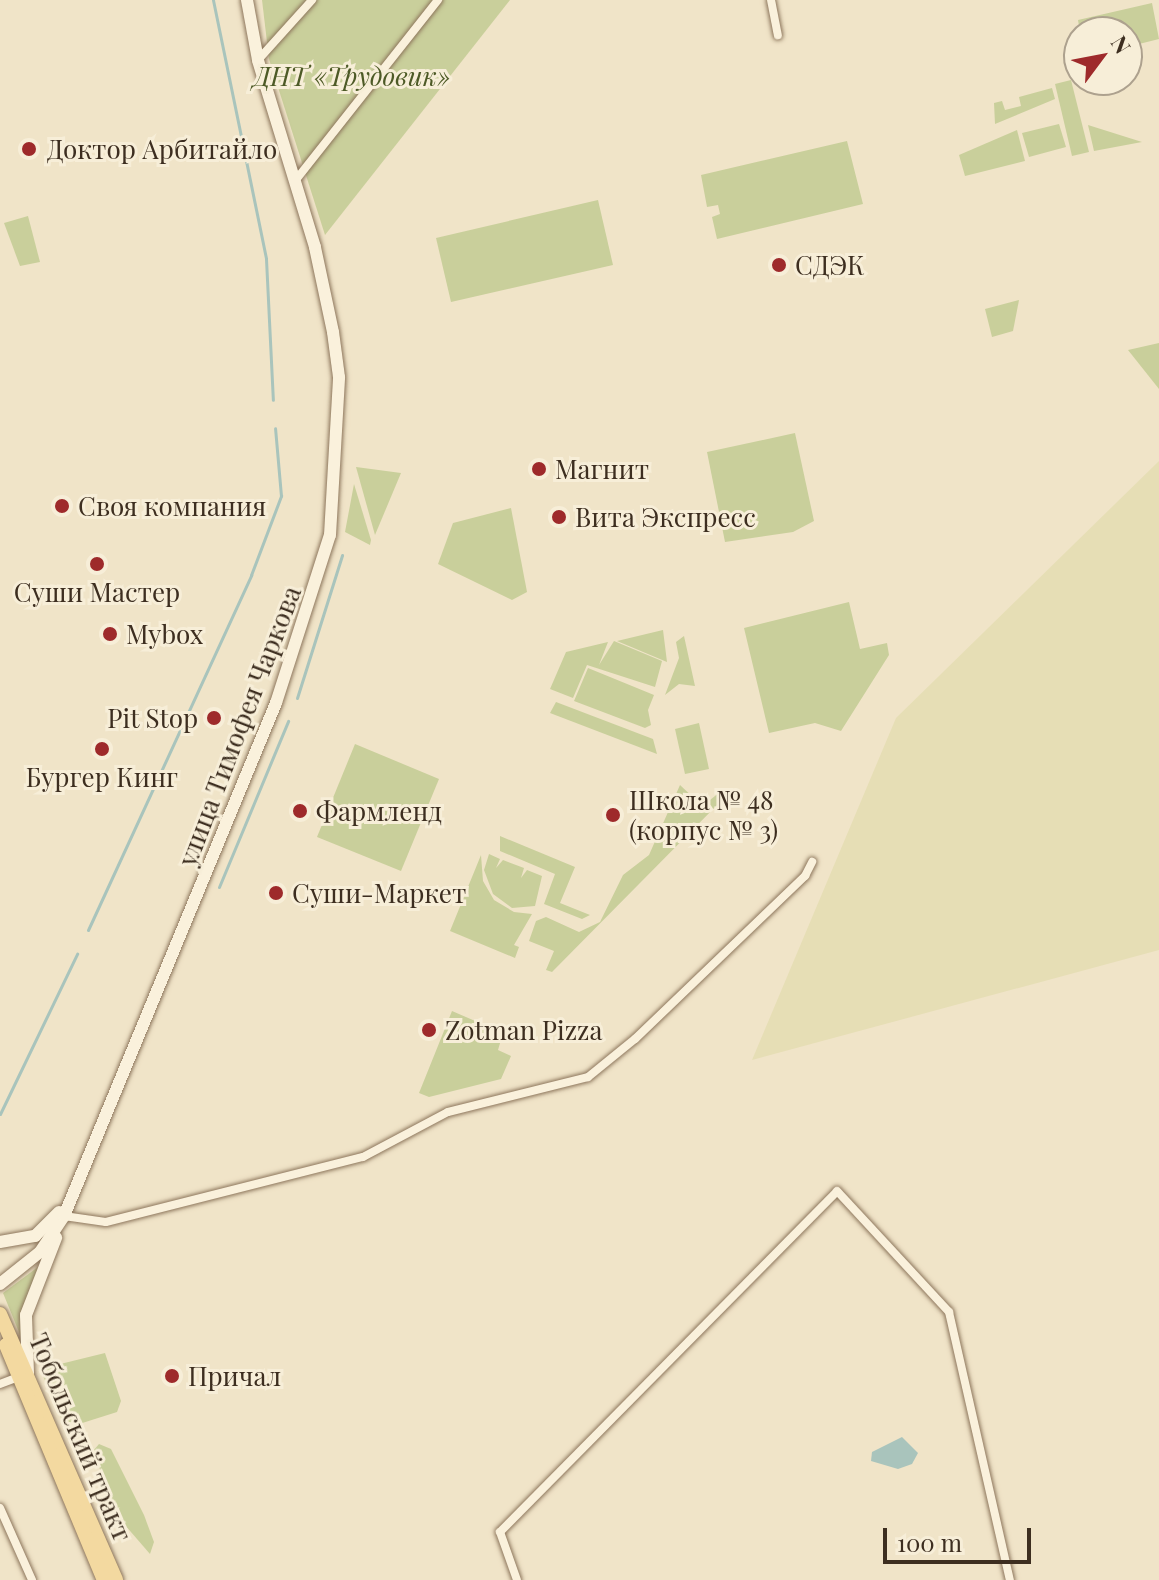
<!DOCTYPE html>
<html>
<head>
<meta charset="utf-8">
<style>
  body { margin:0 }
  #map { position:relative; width:1159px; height:1580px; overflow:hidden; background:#f0e4c8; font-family:"Playfair Display",serif }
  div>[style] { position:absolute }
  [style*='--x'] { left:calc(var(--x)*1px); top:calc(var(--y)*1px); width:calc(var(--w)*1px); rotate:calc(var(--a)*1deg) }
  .farmland>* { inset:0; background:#e6deb5 }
  .green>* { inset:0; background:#c9cf9b }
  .water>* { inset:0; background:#a9c4bc }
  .stream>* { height:3px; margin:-1.5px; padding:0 1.5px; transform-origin:1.5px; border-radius:1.5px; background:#a9c4bc }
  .roads { filter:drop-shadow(0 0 2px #8d765c) drop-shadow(0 0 2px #8d765c) }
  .minor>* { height:8px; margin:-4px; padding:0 4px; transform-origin:4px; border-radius:4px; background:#faf1dc }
  .secondary>* { height:12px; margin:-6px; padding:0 6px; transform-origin:6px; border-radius:6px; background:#faf1dc }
  .primary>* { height:14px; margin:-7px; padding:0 7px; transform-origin:7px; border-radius:7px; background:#f3d9a0 }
  .dots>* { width:22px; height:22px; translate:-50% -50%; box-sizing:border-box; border:4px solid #f7eed8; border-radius:50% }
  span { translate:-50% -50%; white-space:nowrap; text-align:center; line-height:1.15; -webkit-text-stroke:6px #f7eed8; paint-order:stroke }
  .park-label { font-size:26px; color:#4d5a26; font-style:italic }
  .poi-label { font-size:26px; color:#3d2e20 }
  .left { translate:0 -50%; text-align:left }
  .right { translate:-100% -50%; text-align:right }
  .street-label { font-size:26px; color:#3d2e20 }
  .north { position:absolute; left:1063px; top:16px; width:80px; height:80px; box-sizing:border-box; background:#f7eed8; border:2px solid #ada18e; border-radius:50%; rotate:58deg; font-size:22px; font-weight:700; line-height:32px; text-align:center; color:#3d2e20 }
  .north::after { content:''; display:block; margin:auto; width:28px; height:36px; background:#9e2a2b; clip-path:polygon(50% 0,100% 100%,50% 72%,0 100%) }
  .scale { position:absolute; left:883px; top:1528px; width:148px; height:36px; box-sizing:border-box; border:4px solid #3d2e20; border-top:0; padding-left:10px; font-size:24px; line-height:28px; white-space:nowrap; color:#3d2e20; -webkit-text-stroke:6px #f7eed8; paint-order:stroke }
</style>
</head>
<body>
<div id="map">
  <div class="farmland">
    <i style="clip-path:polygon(1159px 461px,1159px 950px,752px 1060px,896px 718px)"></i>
  </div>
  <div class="green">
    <i style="clip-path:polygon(262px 0,510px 0,325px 235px,269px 59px)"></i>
    <i style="clip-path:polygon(1152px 3px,1159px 39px,1127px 47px,1127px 32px,1080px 32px,1078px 20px)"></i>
    <i style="clip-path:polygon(1071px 80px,1089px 152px,1072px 156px,1055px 84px)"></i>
    <i style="clip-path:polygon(1052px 88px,1055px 99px,995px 124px,994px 103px,1002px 101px,1005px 110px,1021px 106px,1019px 97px)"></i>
    <i style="clip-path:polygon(1059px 124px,1066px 147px,1029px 157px,1022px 133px)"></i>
    <i style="clip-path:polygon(1088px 125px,1142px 142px,1094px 151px)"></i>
    <i style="clip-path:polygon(1017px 130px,1025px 161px,965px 176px,959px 155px)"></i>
    <i style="clip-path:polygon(847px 141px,863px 204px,717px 239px,712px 217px,720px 214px,718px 205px,707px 207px,701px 175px)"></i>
    <i style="clip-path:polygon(598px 200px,613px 265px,451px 302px,436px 238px)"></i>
    <i style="clip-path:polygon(28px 216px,40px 262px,20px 266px,4px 223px)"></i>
    <i style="clip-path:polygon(1019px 300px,1013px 331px,992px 337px,985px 309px)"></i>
    <i style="clip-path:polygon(1159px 343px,1159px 389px,1128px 350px)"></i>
    <i style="clip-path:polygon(795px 433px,814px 521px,793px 532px,725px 542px,707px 452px)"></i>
    <i style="clip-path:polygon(356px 467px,401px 473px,375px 535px)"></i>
    <i style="clip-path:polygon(354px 484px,371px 540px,370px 545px,345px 532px)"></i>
    <i style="clip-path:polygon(511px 508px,527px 592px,512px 600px,438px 564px,453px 523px)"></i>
    <i style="clip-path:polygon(849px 602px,860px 649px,887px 643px,889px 655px,841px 731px,815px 723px,769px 733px,744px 628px)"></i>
    <i style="clip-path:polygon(663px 630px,667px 662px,617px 641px)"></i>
    <i style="clip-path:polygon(684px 636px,695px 686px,679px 684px,665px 695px,679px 658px,676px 642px)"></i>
    <i style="clip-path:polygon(614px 641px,662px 661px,655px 687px,587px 665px,573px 698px,550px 689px,566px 652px,608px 642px,599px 665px)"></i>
    <i style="clip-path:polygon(588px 668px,654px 695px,648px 710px,651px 725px,645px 728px,574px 701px)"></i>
    <i style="clip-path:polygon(556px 702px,653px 739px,657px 754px,550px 713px)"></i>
    <i style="clip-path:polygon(699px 723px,709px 769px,685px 774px,675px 729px)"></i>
    <i style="clip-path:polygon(355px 744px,439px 779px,401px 871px,317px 837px)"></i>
    <i style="clip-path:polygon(680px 785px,697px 801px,710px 800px,720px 792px,725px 797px,552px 972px,546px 970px,554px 951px,529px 941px,536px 921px,546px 917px,579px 932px,600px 922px,623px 875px,649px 855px)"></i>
    <i style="clip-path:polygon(500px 836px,575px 867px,560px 903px,590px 915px,582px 919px,544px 904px,555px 874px,500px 851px)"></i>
    <i style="clip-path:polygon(489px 854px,500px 859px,496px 868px,503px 860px,524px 868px,521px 878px,527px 870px,542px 876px,535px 906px,512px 908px,493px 894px,484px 870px)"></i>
    <i style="clip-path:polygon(481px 855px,483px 881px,494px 900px,514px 912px,532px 914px,514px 945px,519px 947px,515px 958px,450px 931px)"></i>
    <i style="clip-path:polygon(452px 1011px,503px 1033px,498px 1050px,511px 1056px,501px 1079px,429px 1097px,419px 1093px)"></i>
    <i style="clip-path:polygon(38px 1267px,21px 1312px,21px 1337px,3px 1293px)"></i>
    <i style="clip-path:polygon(105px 1353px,121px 1401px,117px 1412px,76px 1425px,61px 1418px,40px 1369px)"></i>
    <i style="clip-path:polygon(99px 1444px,111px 1449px,144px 1515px,154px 1542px,150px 1554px,118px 1517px,93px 1451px)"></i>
  </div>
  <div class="water">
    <i style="clip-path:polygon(902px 1437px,918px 1453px,912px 1464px,898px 1469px,871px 1461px,872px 1452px)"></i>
  </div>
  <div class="stream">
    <i style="--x:213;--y:0;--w:264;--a:78.4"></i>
    <i style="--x:266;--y:259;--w:141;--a:87.2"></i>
    <i style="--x:297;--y:698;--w:150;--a:-72.5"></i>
    <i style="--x:219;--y:887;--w:180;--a:-67.4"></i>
    <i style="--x:88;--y:930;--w:391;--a:-65.3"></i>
    <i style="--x:251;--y:575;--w:85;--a:-69.2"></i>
    <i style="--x:281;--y:496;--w:68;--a:-95"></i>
    <i style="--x:0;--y:1114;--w:178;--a:-64.3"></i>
  </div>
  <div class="roads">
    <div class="minor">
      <i style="--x:771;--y:0;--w:36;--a:79"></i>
      <i style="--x:258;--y:60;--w:81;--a:-48"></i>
      <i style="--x:295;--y:181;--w:231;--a:-51.7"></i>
      <i style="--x:64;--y:1216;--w:42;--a:8.1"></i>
      <i style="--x:106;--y:1222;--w:265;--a:-14.2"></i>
      <i style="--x:363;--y:1157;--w:96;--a:-27.9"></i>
      <i style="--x:448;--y:1112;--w:144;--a:-14"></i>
      <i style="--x:588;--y:1077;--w:60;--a:-39"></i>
      <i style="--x:635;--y:1039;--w:236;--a:-43.8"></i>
      <i style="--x:805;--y:876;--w:16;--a:-63"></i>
      <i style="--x:0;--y:1384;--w:19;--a:-21"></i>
      <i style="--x:0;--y:1508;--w:79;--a:66"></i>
      <i style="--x:517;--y:1580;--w:51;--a:-109.5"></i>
      <i style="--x:500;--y:1532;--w:479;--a:-45.3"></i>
      <i style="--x:837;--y:1191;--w:165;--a:47.2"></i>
      <i style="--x:949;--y:1312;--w:275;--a:77.2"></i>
    </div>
    <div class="secondary">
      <i style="--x:0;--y:1242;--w:36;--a:-10"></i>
      <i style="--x:35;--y:1236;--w:34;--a:-45"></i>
      <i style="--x:0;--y:1284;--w:51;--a:-38.7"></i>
      <i style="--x:40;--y:1252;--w:43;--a:-56.3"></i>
      <i style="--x:64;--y:1216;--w:555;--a:-67.55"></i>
      <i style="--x:276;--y:703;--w:176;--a:-72.2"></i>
      <i style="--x:330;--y:535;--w:158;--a:-86.7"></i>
      <i style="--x:339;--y:377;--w:45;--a:-97.6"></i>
      <i style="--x:333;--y:332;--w:87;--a:-102"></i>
      <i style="--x:315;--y:247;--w:195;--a:-107"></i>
      <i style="--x:258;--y:60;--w:61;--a:-100.4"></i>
      <i style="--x:28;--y:1373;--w:58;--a:-92"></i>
      <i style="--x:26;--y:1315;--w:83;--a:-68.7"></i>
    </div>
    <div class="primary">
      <i style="--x:0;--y:1314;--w:290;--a:66.4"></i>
      <i style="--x:6;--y:1345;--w:255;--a:67.4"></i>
    </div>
  </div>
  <div class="dots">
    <i style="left:29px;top:149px;background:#9e2a2b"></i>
    <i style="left:779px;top:265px;background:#9e2a2b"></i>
    <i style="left:539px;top:469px;background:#9e2a2b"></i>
    <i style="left:62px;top:506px;background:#9e2a2b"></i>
    <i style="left:559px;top:517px;background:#9e2a2b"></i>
    <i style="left:97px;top:564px;background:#9e2a2b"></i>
    <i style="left:110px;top:634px;background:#9e2a2b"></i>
    <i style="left:214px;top:718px;background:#9e2a2b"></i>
    <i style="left:102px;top:749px;background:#9e2a2b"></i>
    <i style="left:300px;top:811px;background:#9e2a2b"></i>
    <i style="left:613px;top:815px;background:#9e2a2b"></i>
    <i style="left:276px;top:893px;background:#9e2a2b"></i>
    <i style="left:429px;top:1030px;background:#9e2a2b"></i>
    <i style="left:172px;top:1376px;background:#9e2a2b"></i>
  </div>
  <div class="park-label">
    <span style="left:352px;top:76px">ДНТ «Трудовик»</span>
  </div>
  <div class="poi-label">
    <span class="left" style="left:47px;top:149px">Доктор Арбитайло</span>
    <span class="left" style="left:795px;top:265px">СДЭК</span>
    <span class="left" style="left:555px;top:469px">Магнит</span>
    <span class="left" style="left:78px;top:506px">Своя компания</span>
    <span class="left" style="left:575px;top:517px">Вита Экспресс</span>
    <span style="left:97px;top:592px">Суши Мастер</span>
    <span class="left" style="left:126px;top:634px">Mybox</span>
    <span class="right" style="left:198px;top:718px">Pit Stop</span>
    <span style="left:102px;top:777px">Бургер Кинг</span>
    <span class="left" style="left:629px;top:815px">Школа № 48<br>(корпус № 3)</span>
    <span class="left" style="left:316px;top:811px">Фармленд</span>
    <span class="left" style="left:292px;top:893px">Суши-Маркет</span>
    <span class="left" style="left:445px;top:1030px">Zotman Pizza</span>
    <span class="left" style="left:188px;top:1376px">Причал</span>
  </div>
  <div class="street-label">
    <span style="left:239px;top:726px;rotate:-69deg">улица Тимофея Чаркова</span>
    <span style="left:81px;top:1437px;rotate:67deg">Тобольский тракт</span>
  </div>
  <div class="north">N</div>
  <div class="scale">100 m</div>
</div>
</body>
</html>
